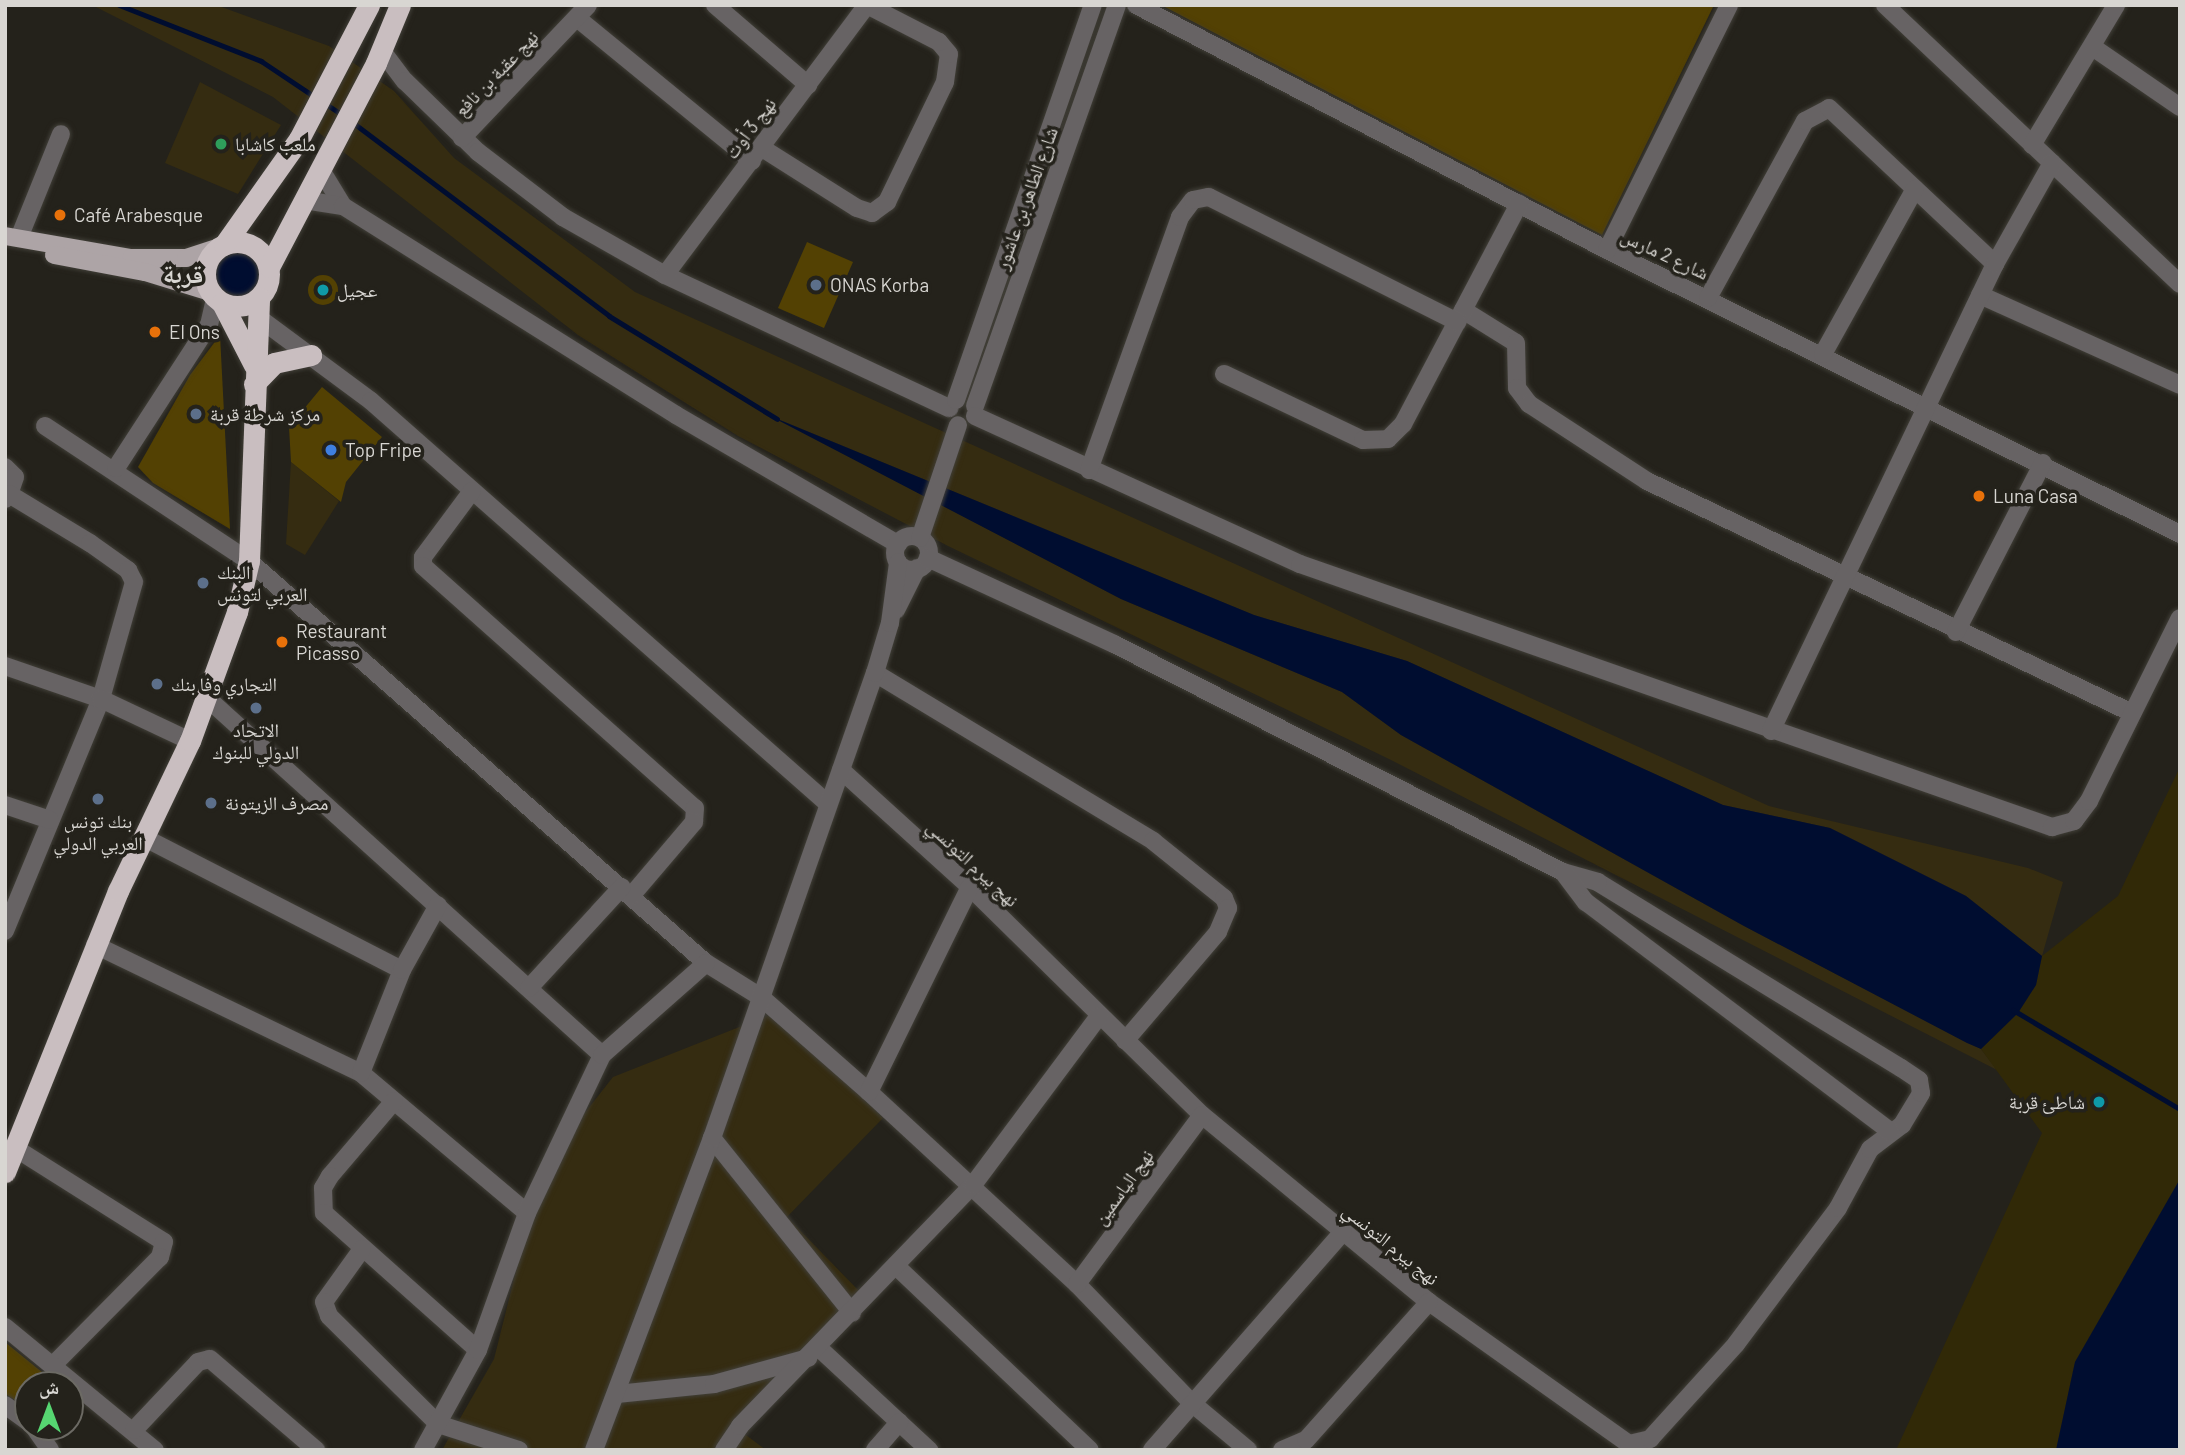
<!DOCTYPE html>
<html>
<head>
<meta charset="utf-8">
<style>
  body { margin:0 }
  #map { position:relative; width:2185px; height:1455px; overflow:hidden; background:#24221b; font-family:Barlow,"Noto Naskh Arabic",sans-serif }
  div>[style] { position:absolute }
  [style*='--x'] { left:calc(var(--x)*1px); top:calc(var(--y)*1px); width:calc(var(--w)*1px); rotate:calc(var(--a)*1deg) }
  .green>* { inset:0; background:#352c11 }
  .sand>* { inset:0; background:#312907 }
  .water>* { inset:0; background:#000d30 }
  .round { border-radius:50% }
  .stream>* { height:5px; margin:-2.5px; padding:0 2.5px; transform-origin:2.5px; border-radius:2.5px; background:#000d30 }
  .building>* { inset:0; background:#534103 }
  .roads { filter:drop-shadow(0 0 2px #413f38) drop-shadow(0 0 2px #413f38) }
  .minor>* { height:18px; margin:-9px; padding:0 9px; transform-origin:9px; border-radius:9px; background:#676364 }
  .minor>.ring { margin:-9px; padding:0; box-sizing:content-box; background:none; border:18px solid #676364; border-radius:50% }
  .major>* { height:18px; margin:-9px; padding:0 9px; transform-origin:9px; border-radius:9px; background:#ada4a6 }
  .highway>* { height:21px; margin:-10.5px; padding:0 10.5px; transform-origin:10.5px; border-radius:10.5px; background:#c9bec0 }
  .highway>.ring { margin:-10.5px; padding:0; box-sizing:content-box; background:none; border:21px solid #c9bec0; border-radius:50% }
  .dots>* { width:19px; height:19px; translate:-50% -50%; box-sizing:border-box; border:4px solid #24221b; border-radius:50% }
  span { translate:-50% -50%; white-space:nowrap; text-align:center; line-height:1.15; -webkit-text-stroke:7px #24221b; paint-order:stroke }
  .street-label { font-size:19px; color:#d8d6d2 }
  .poi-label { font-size:19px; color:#d8d6d2 }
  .left { translate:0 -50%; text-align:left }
  .right { translate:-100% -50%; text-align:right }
  .district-label { font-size:26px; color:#d8d6d2; font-weight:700 }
  .frame { position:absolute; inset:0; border:7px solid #d8d6d2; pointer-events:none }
  .north { position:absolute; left:14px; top:1371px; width:70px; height:70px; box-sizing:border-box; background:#24221b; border:2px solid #6c6a64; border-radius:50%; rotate:0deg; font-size:19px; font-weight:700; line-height:28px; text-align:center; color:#d8d6d2 }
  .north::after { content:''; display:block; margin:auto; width:24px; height:32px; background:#56d671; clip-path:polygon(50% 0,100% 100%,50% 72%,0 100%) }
</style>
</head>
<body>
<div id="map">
  <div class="green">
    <i style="clip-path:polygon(92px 5px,216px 5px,329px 46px,394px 91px,454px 158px,635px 292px,1769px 806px,2028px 868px,2063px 882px,2042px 956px,1966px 896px,1830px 828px,1723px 805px,1407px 661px,1254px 615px,780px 420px,1121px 599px,1342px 692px,1401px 735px,1744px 926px,1981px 1049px,1997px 1070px,1391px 760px,948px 546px,738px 436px,578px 335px,273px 97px)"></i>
    <i style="clip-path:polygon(200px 82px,281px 125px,238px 194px,165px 163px)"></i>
    <i style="clip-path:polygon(291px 462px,339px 501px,305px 555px,286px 544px)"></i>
    <i style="clip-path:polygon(775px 1013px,883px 1118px,787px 1217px,861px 1293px,742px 1432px,766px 1450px,442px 1450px,494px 1359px,528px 1223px,576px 1124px,613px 1077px)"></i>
  </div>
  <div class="sand">
    <i style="clip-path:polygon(2180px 767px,2180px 1179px,2075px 1362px,2056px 1450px,1896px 1450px,2042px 1133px,1981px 1049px,2018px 1013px,2036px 985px,2042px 956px,2118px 896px)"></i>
  </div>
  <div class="water">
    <i class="round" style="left:212px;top:248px;width:50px;height:50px"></i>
    <i style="clip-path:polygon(770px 416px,1254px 615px,1407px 661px,1723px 805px,1830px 828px,1966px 896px,2042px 956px,2036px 985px,2018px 1013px,1981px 1049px,1967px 1043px,1744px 926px,1401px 735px,1342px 692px,1121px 599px)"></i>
    <i style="clip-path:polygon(2180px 1179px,2180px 1450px,2056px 1450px,2075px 1362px)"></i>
  </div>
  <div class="stream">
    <i style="--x:119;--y:5;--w:153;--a:21.5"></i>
    <i style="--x:261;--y:61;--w:65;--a:33.7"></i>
    <i style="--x:323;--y:102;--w:25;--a:34"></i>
    <i style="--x:352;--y:122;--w:322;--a:37"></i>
    <i style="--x:609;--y:316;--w:197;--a:31.5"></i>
    <i style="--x:2013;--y:1010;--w:194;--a:30.7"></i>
  </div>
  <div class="building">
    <i style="clip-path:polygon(1161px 5px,1714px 5px,1602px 235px)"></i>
    <i style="clip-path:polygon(807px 242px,853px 262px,824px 328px,778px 308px)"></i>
    <i class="round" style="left:308px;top:275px;width:30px;height:30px"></i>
    <i style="clip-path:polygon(220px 335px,230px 529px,153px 483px,138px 467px,190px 375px)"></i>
    <i style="clip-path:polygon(322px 387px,382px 437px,346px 482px,341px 502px,291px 462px,289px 427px)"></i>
    <i style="clip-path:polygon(5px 1342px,58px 1385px,28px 1385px,28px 1408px,5px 1394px)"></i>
  </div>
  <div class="roads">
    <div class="minor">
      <i style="--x:715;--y:5;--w:123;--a:40.7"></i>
      <i style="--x:1136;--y:5;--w:531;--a:27.48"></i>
      <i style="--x:1607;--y:250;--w:640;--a:26.36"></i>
      <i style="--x:1885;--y:5;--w:406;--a:43.4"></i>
      <i style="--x:577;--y:18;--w:226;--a:39.3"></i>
      <i style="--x:2094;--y:48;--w:104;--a:34.5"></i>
      <i style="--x:382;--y:51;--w:38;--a:53"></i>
      <i style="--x:405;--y:81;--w:102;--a:44.2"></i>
      <i style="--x:478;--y:152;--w:107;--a:37.4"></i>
      <i style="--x:563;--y:217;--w:117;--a:29.6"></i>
      <i style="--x:665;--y:275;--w:314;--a:25.1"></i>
      <i style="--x:462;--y:138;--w:183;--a:-46.5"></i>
      <i style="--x:2032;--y:145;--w:163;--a:-59"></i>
      <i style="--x:762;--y:148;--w:112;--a:32.3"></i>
      <i style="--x:857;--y:208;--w:16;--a:18"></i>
      <i style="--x:872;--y:213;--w:19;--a:-36"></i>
      <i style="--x:887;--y:202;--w:133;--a:-64.2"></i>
      <i style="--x:945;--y:82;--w:28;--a:-82"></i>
      <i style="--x:949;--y:54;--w:16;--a:-130"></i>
      <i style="--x:939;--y:42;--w:81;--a:-152.8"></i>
      <i style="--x:321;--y:170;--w:42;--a:58.6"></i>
      <i style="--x:304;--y:200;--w:39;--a:9"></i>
      <i style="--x:343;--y:206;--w:393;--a:32.1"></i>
      <i style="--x:676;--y:415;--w:257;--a:30.2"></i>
      <i style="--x:19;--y:238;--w:112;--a:-68"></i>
      <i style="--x:1607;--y:250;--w:274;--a:-63.5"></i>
      <i style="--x:665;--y:275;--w:337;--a:-53.2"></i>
      <i style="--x:1980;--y:295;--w:219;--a:24.2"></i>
      <i style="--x:1708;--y:298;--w:202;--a:-61.3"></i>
      <i style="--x:1805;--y:121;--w:27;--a:-28"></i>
      <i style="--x:1829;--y:108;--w:228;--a:43.2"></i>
      <i style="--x:1463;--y:310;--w:62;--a:31.9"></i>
      <i style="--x:1516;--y:343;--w:45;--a:88.7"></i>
      <i style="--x:1517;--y:388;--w:20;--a:53"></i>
      <i style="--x:1529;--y:404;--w:141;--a:33.1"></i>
      <i style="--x:1647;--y:481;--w:538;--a:25.56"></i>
      <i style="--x:259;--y:318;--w:139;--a:36.5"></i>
      <i style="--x:371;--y:401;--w:608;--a:41.4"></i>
      <i style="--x:1823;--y:354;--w:189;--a:-60.9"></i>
      <i style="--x:1224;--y:374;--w:154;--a:25.4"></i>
      <i style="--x:1363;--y:440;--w:25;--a:-2"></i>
      <i style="--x:1388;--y:439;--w:21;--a:-45"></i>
      <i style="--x:1403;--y:424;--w:249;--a:-62.2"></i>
      <i style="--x:956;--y:400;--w:418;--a:-70.9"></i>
      <i style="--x:975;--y:406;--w:425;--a:-70.5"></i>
      <i style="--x:975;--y:416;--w:357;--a:24.5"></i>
      <i style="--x:1300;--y:564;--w:797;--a:19.28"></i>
      <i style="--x:2052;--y:827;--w:23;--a:-15"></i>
      <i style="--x:2074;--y:821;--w:25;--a:-53"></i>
      <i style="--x:2089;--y:801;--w:204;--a:-63.6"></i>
      <i style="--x:45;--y:426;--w:245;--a:33.5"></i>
      <i style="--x:249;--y:561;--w:609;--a:41.34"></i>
      <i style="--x:706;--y:963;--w:66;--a:32"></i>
      <i style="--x:762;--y:998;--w:142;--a:41.3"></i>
      <i style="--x:869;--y:1092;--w:283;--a:42.7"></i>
      <i style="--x:1077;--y:1284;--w:167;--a:46"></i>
      <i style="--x:1193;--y:1404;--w:72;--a:39.9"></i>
      <i style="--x:5;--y:467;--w:14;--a:45"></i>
      <i style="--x:15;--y:477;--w:18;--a:109"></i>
      <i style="--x:116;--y:468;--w:171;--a:-57"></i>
      <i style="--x:209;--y:325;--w:28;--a:-77"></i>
      <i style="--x:1089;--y:470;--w:269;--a:-70.2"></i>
      <i style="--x:1180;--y:217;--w:21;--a:-53"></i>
      <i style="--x:1193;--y:200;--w:16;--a:-11"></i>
      <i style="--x:1209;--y:197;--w:278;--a:26.7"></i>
      <i style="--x:472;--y:491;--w:82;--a:126.6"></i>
      <i style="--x:423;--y:557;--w:9;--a:90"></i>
      <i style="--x:423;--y:566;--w:364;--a:41.7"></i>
      <i style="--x:695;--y:808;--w:14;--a:94"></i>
      <i style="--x:694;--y:822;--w:97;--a:130.4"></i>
      <i style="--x:5;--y:499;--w:6;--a:-51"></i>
      <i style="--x:9;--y:494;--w:95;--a:31.2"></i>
      <i style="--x:90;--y:543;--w:47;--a:35.4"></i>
      <i style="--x:128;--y:570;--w:13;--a:63"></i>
      <i style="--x:134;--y:582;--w:122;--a:105.8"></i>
      <i style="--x:101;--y:699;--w:251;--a:112.5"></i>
      <i class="ring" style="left:895px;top:536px;width:16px;height:16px"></i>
      <i style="--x:920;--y:538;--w:119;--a:-71.4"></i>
      <i style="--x:896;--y:610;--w:47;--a:-63.4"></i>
      <i style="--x:1956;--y:632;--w:190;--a:-62.8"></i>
      <i style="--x:5;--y:666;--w:102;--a:19"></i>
      <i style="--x:101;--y:699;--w:98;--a:25.3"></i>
      <i style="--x:875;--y:673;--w:325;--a:31.1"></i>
      <i style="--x:1153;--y:841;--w:91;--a:38.8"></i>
      <i style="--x:1224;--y:898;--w:11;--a:68"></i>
      <i style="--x:1228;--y:908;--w:26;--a:113"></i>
      <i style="--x:1218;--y:932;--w:143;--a:130.5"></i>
      <i style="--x:207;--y:698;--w:532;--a:42.11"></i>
      <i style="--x:1771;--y:731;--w:518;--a:-64.37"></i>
      <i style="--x:1995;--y:264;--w:116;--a:-60.6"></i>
      <i style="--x:841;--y:770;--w:174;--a:42.2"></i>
      <i style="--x:970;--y:887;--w:325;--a:44.5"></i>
      <i style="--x:1202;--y:1115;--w:294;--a:39.5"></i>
      <i style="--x:1429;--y:1302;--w:245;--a:35.4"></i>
      <i style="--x:1629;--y:1444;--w:22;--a:-13"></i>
      <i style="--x:1650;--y:1439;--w:128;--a:-47.8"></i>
      <i style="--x:1736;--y:1344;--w:170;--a:-53.1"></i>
      <i style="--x:1838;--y:1208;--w:67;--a:-61.5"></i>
      <i style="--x:1870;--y:1149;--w:40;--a:-37"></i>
      <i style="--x:1902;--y:1125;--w:37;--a:-59"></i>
      <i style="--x:1921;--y:1093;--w:13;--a:-99"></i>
      <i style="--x:1919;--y:1080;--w:22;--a:-146"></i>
      <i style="--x:1901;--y:1068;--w:356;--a:-148.5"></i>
      <i style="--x:1598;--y:882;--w:36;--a:-164"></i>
      <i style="--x:1563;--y:872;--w:504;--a:-153.08"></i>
      <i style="--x:1114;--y:644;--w:205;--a:-155.2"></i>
      <i style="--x:5;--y:805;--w:47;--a:18.4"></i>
      <i style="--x:143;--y:837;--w:291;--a:27.2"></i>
      <i style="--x:1563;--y:872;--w:38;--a:53"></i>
      <i style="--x:1586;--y:902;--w:381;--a:37"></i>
      <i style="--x:95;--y:945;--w:295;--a:25.7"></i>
      <i style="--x:361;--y:1073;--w:217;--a:40.1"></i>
      <i style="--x:529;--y:988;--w:137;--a:-47.4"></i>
      <i style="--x:361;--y:1073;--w:111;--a:-68.3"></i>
      <i style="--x:402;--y:970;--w:74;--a:-61"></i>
      <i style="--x:869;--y:1092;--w:229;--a:-63.8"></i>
      <i style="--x:394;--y:1101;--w:99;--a:130.5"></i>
      <i style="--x:330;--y:1176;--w:14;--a:120"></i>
      <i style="--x:323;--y:1188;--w:25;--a:88"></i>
      <i style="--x:324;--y:1213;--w:206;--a:41.7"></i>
      <i style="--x:712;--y:1138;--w:224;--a:51.3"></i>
      <i style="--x:15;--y:1148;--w:176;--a:32.2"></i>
      <i style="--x:164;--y:1242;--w:16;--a:105"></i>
      <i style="--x:160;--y:1257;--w:152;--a:134.7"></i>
      <i style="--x:362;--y:1249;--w:65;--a:125.6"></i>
      <i style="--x:324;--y:1302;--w:15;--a:70"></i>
      <i style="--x:329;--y:1316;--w:153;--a:44.7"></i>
      <i style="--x:438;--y:1424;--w:85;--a:17.8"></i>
      <i style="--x:896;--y:1266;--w:267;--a:43.5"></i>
      <i style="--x:1077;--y:1284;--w:210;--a:-53.5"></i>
      <i style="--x:5;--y:1327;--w:194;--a:39.4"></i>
      <i style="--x:820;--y:1349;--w:149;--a:42.8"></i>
      <i style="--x:617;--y:1394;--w:98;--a:-5.9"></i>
      <i style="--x:714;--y:1384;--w:98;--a:-15.5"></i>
      <i style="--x:5;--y:1405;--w:29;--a:36"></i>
      <i style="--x:34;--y:1427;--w:28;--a:55"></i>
      <i style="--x:134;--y:1430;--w:93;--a:-46.7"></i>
      <i style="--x:198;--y:1362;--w:12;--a:-14"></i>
      <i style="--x:210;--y:1359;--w:140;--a:40.6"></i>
      <i style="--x:423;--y:1450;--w:114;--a:-61.2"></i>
      <i style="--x:478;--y:1350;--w:145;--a:-70.3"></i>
      <i style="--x:527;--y:1213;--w:175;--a:-64.6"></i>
      <i style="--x:602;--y:1055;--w:139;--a:-41.5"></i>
      <i style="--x:594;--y:1450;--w:334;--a:-69.3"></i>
      <i style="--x:712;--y:1138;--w:493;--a:-70.7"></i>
      <i style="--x:875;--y:673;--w:52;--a:-73.3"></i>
      <i style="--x:890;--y:623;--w:61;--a:-82.4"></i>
      <i style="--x:724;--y:1450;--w:29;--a:-56"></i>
      <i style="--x:740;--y:1426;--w:335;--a:-46"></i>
      <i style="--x:973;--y:1185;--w:211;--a:-53.3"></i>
      <i style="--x:875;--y:1450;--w:37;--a:-49"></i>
      <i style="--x:1152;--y:1450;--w:290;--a:-48.8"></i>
      <i style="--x:1282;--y:1450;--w:26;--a:-23"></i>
      <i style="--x:1306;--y:1440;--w:185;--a:-48.3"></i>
    </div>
    <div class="major">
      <i style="--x:5;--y:236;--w:128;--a:9.9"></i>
      <i style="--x:131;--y:258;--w:55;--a:0"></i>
      <i style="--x:186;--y:258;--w:36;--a:-18"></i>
      <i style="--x:54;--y:255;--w:93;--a:10.6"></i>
      <i style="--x:145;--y:272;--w:68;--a:17.1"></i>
    </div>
    <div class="highway">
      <i class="ring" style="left:205px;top:242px;width:43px;height:43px"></i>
      <i style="--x:224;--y:245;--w:130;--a:-54.7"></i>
      <i style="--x:299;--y:139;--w:151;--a:-62.4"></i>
      <i style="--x:269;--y:267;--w:230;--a:-62.3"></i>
      <i style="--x:376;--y:63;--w:63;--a:-67.5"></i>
      <i style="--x:222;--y:303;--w:70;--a:62.7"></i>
      <i style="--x:254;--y:384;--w:29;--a:-46"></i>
      <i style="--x:274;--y:363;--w:38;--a:-12"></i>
      <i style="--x:5;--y:1172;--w:303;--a:-68.1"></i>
      <i style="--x:118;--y:891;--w:166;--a:-64.4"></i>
      <i style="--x:190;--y:741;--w:137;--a:-70"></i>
      <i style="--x:237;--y:612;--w:52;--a:-76.8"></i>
      <i style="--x:249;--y:561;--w:263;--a:-87.8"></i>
    </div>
  </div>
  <div class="dots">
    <i style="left:221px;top:144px;background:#2e9e5b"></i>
    <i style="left:60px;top:215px;background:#e8710a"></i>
    <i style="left:816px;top:285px;background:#5c6f8a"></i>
    <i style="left:323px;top:290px;background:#0f9aa8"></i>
    <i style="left:155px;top:332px;background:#e8710a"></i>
    <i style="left:196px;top:414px;background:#5c6f8a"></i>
    <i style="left:331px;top:450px;background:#3f7fe0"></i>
    <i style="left:1979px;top:496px;background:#e8710a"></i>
    <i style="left:203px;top:583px;background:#5c6f8a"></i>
    <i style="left:282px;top:642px;background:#e8710a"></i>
    <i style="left:157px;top:684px;background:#5c6f8a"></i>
    <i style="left:256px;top:708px;background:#5c6f8a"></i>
    <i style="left:98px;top:799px;background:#5c6f8a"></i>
    <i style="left:211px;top:803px;background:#5c6f8a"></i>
    <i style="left:2099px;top:1102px;background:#0f9aa8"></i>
  </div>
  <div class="street-label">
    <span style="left:496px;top:73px;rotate:-46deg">نهج عقبة بن نافع</span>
    <span style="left:750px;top:128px;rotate:-53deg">نهج 3 أوت</span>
    <span style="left:1026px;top:198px;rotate:-70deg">شارع الطاهر بن عاشور</span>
    <span style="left:1665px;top:254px;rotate:25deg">شارع 2 مارس</span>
    <span style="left:973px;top:863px;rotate:43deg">نهج بيرم التونسي</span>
    <span style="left:1123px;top:1187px;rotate:-54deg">نهج الياسمين</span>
    <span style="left:1391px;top:1244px;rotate:39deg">نهج بيرم التونسي</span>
  </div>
  <div class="poi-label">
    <span class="left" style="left:235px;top:144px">ملعب كاشابا</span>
    <span class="left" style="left:74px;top:215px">Café Arabesque</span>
    <span class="left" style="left:830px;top:285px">ONAS Korba</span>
    <span class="left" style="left:337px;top:290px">عجيل</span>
    <span class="left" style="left:169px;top:332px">El Ons</span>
    <span class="left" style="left:210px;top:414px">مركز شرطة قربة</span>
    <span class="left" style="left:345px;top:450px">Top Fripe</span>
    <span class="left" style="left:1993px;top:496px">Luna Casa</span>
    <span class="left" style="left:217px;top:583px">البنك<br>العربي لتونس</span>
    <span class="left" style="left:296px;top:642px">Restaurant<br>Picasso</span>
    <span class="left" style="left:171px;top:684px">التجاري وفا بنك</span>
    <span style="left:256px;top:741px">الاتحاد<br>الدولي للبنوك</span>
    <span class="left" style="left:225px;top:803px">مصرف الزيتونة</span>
    <span style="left:98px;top:832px">بنك تونس<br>العربي الدولي</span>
    <span class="right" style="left:2085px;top:1102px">شاطئ قربة</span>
  </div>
  <div class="district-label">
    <span style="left:183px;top:273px">قربة</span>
  </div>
  <div class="frame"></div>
  <div class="north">ش</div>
</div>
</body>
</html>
